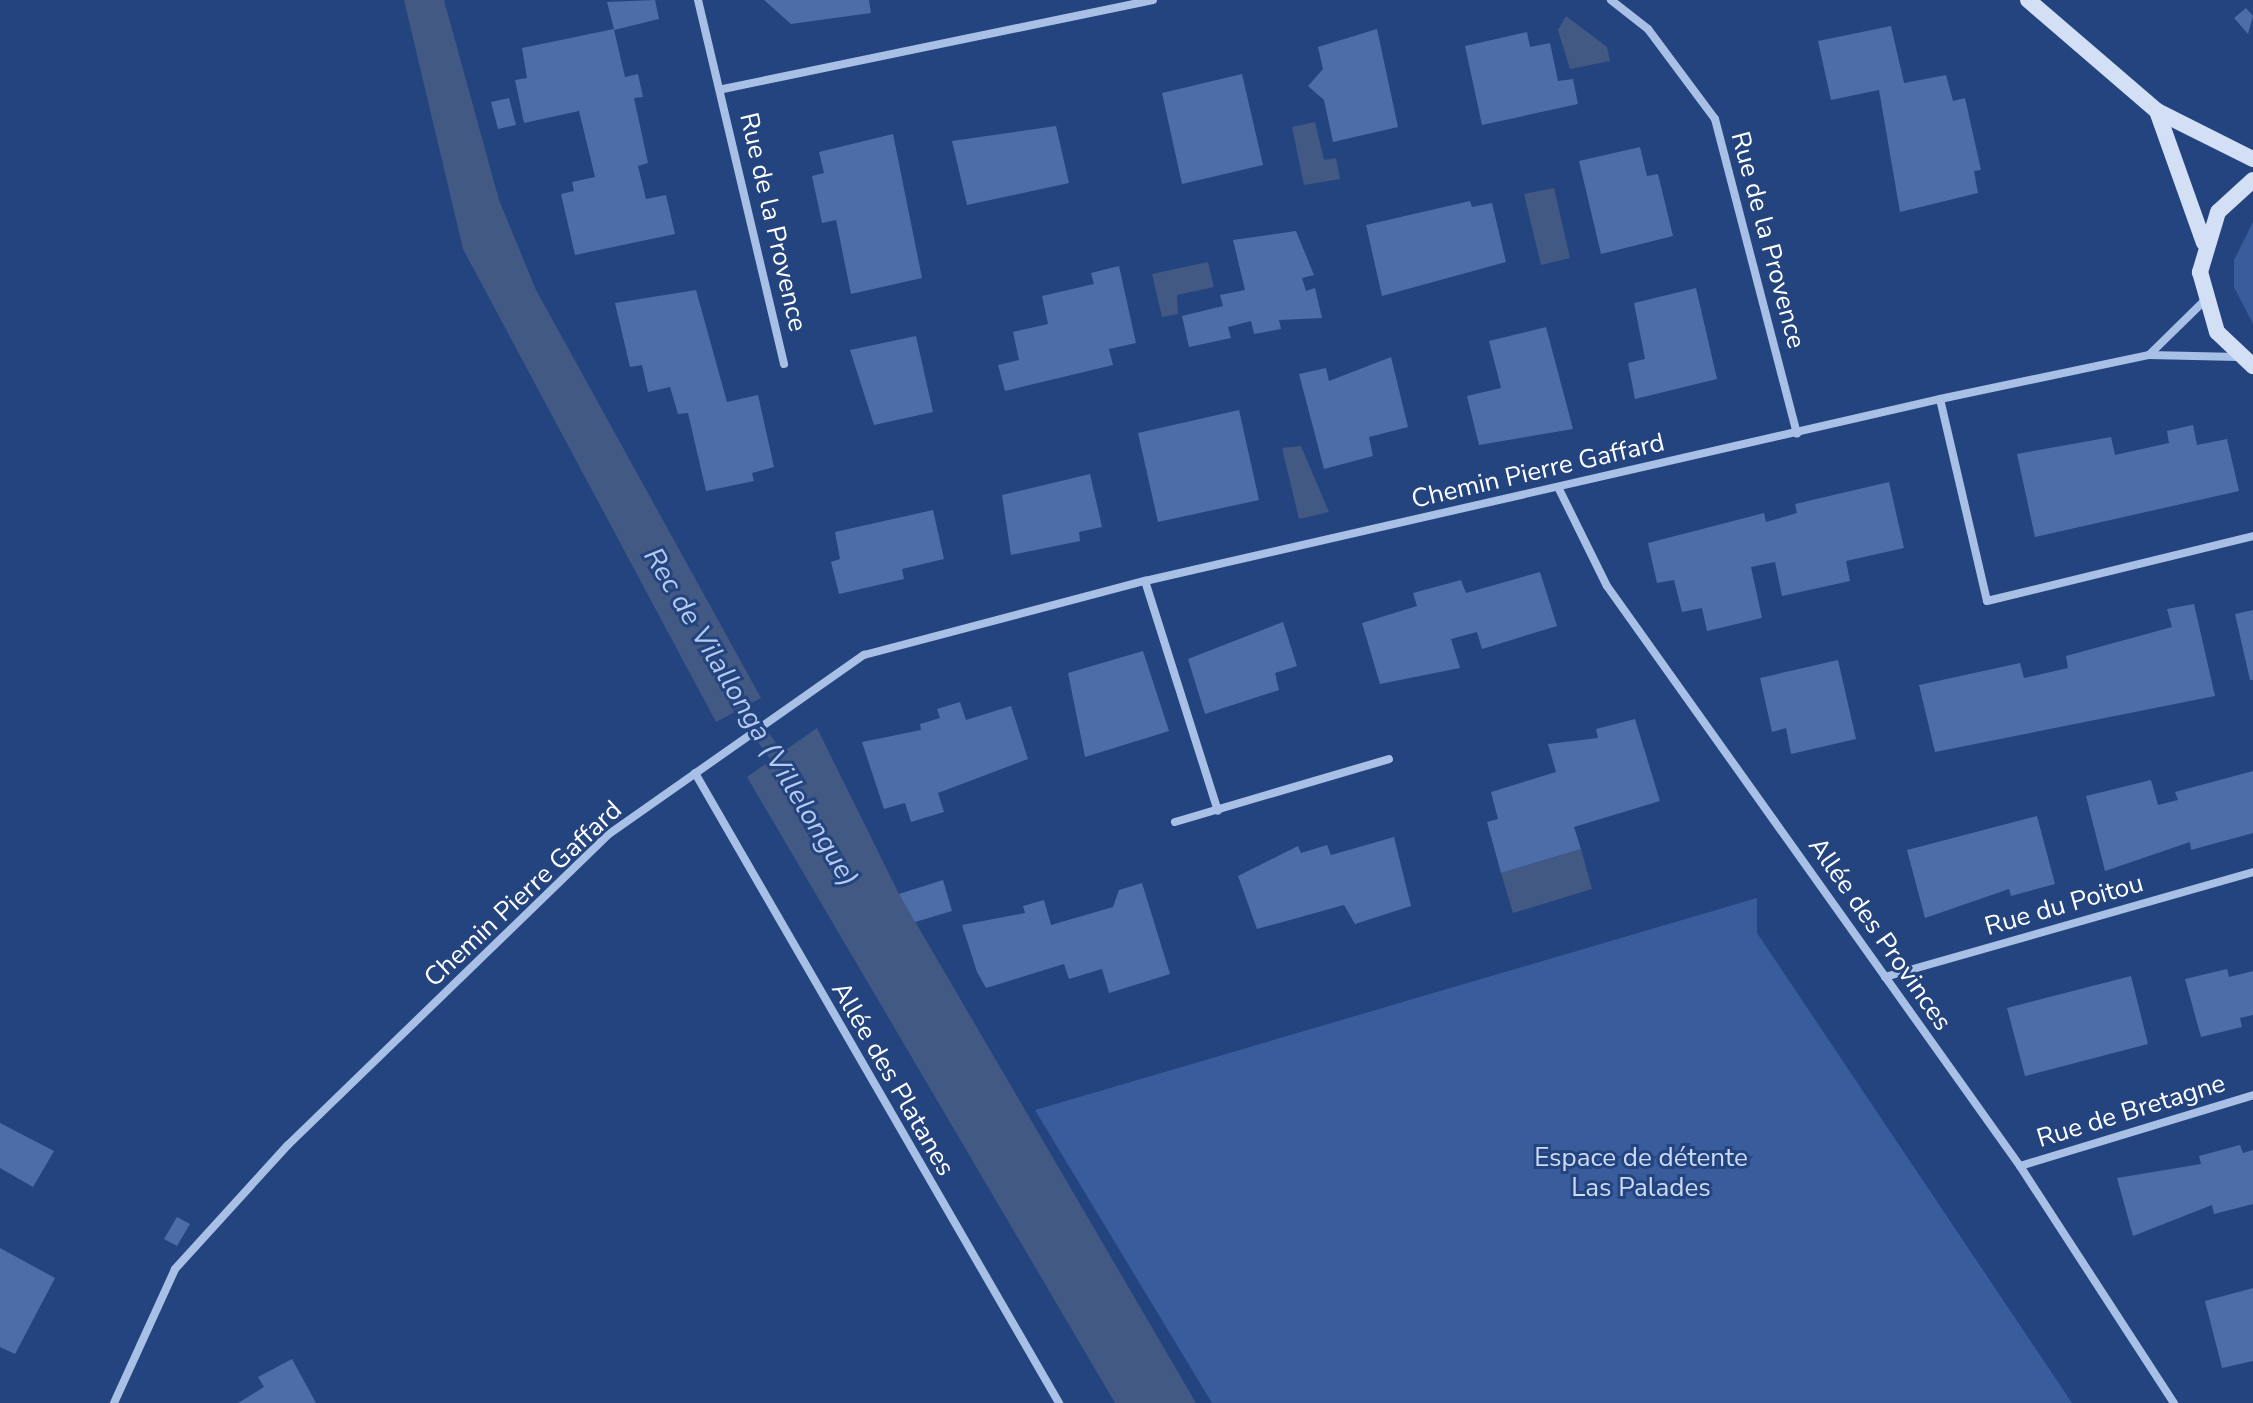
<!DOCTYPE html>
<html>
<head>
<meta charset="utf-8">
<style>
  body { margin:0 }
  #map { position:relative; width:2253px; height:1403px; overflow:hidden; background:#24447f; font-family:"Nunito Sans",sans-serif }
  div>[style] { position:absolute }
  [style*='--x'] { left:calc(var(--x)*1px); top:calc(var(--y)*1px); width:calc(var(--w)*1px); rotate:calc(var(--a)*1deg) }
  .green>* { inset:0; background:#385c9c }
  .water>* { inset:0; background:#425984 }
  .stream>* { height:14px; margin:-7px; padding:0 7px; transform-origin:7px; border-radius:7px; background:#425984 }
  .building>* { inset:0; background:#4c6da8 }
  .minor>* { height:8px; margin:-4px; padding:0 4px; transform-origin:4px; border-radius:4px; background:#a9c0e6 }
  .secondary>* { height:16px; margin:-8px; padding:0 8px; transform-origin:8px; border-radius:8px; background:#d3dff5 }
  span { translate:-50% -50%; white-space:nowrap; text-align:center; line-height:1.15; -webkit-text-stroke:6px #24447f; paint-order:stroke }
  .street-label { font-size:26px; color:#fff }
  .park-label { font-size:26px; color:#cddcf5 }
  .water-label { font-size:28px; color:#b5caee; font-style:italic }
</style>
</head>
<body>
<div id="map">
  <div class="green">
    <i style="clip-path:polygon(2253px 222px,2253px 324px,2234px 287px,2234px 260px)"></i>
    <i style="clip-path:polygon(1757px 898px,1757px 933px,2072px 1403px,1212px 1403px,1035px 1110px)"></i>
  </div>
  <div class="water">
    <i style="clip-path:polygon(404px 0,444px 0,499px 200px,536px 290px,761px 698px,716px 722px,463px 249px)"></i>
    <i style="clip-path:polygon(1566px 16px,1607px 47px,1610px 61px,1570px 69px,1558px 30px)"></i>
    <i style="clip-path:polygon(1315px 122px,1324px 160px,1336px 158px,1340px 179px,1304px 185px,1292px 127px)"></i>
    <i style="clip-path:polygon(1554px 188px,1570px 258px,1541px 265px,1524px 194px)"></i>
    <i style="clip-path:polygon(1208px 262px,1214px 287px,1177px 295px,1178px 314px,1162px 317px,1152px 274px)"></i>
    <i style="clip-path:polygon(1301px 446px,1329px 512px,1299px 519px,1282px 448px)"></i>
    <i style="clip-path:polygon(817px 728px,899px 894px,1196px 1403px,1115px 1403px,747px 777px)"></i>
    <i style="clip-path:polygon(1581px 849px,1592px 889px,1513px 913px,1501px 873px)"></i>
  </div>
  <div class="stream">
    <i style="--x:732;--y:692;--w:91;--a:55.3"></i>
  </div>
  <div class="building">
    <i style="clip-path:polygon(655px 0,659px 19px,614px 30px,625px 77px,638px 74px,643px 97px,634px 98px,648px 163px,638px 166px,646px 199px,666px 195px,675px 234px,575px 255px,561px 194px,574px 191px,572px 182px,595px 177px,579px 111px,524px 123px,515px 80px,527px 78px,522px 48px,614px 29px,607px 2px)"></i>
    <i style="clip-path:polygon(764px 0,869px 0,871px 13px,791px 24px)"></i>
    <i style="clip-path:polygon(2246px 8px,2253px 16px,2248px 34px,2234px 18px)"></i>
    <i style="clip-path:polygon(1891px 26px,1904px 83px,1946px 75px,1953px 101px,1965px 98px,1981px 170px,1974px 171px,1978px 193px,1900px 212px,1879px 90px,1831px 100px,1818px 41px)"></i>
    <i style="clip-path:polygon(1377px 29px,1398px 127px,1333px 142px,1324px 100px,1308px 86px,1323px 69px,1318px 47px)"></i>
    <i style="clip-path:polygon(1527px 32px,1530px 47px,1550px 43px,1558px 81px,1573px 79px,1578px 104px,1482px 125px,1465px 46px)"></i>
    <i style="clip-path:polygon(1242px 74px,1263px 165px,1182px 184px,1162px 93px)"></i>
    <i style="clip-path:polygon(509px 98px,516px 125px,498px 129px,491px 102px)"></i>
    <i style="clip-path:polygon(1056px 126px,1069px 183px,967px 205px,952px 141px)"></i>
    <i style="clip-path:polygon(893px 134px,922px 278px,851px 294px,836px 220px,822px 223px,812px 176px,824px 173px,819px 152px)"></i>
    <i style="clip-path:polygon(1640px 147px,1647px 176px,1658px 174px,1673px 236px,1601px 254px,1579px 161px)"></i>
    <i style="clip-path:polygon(1470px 201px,1472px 207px,1492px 203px,1506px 262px,1382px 296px,1366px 225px)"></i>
    <i style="clip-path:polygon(1296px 231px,1314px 275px,1302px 278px,1306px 291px,1315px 288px,1322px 318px,1279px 320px,1281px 329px,1254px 334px,1251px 321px,1228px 327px,1231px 338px,1189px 347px,1182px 316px,1223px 306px,1220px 295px,1245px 290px,1233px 240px)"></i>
    <i style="clip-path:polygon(1119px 266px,1136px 343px,1109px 349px,1113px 365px,1005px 391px,998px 365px,1019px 360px,1013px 332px,1048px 324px,1042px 296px,1094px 284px,1091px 273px)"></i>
    <i style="clip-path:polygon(1696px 288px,1717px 379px,1635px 399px,1628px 363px,1645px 359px,1634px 303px)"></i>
    <i style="clip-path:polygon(696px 290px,727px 402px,758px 395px,774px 467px,752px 473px,754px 481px,706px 491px,688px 413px,678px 414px,670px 387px,648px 392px,642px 365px,630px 367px,615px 303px)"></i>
    <i style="clip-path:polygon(1546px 327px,1573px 429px,1479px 445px,1467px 396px,1501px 388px,1489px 341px)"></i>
    <i style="clip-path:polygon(916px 336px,933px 412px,874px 425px,850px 350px)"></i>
    <i style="clip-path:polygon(1391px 357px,1408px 427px,1369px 437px,1373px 456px,1324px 469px,1299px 374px,1326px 368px,1329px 381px)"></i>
    <i style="clip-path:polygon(1239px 410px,1259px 500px,1158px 522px,1138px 433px)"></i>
    <i style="clip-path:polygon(2193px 425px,2197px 445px,2227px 439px,2239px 491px,2035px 537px,2017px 454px,2111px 437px,2115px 455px,2169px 443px,2167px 431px)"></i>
    <i style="clip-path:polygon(1090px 474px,1102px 527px,1079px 532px,1080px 541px,1011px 555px,1002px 495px)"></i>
    <i style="clip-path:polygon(1889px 482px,1904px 548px,1846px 561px,1850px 581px,1782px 596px,1775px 562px,1751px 567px,1762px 618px,1707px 631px,1702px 608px,1682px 612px,1674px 580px,1657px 583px,1648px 543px,1764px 513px,1766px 522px,1797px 513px,1795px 504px)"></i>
    <i style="clip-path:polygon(933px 510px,944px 559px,902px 569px,904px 579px,839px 594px,831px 562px,840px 559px,835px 532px)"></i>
    <i style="clip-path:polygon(1540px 572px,1557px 626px,1482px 649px,1477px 632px,1451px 639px,1460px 668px,1380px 684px,1362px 623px,1417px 606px,1413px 593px,1461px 580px,1466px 593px)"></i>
    <i style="clip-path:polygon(2194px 604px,2215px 696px,1935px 752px,1919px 685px,2020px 663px,2024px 678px,2068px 668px,2066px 656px,2172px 627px,2167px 609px)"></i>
    <i style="clip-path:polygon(2253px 610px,2253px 680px,2250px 680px,2235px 614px)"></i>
    <i style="clip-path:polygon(1283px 622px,1297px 666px,1275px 673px,1279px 690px,1205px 714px,1188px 659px)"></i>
    <i style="clip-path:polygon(1143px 651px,1169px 731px,1085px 757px,1068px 673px)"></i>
    <i style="clip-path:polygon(1838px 660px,1856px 739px,1791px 754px,1786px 728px,1772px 732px,1760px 678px)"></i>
    <i style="clip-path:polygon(960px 702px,966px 720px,1011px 706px,1028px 759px,938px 793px,944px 812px,911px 822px,905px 803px,884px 809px,862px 742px,921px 730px,920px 724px,940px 718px,937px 709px)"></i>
    <i style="clip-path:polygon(1635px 719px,1660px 801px,1574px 827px,1581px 849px,1501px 873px,1487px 822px,1498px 819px,1491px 792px,1556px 772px,1548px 744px,1598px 738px,1596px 729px)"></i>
    <i style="clip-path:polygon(2253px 771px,2253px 833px,2191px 850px,2190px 842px,2105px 871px,2086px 796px,2151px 780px,2158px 805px,2178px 800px,2175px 792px)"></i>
    <i style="clip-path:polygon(2037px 816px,2055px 884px,2011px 896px,2009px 889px,1925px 918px,1907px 850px)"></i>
    <i style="clip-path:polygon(1394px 837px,1411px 906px,1355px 924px,1344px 905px,1257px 929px,1238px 876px,1298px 846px,1301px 853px,1327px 845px,1331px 855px)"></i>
    <i style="clip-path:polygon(943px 880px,952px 911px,915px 922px,899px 894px)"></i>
    <i style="clip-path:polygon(1142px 883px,1170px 974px,1109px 993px,1102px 969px,1069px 979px,1064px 964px,986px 988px,977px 972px,962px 925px,1025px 913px,1023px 906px,1044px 900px,1051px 925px,1113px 907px,1119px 890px)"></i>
    <i style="clip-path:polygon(2227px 969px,2229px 977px,2253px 971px,2253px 1015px,2240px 1018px,2242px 1027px,2201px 1037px,2185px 979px)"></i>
    <i style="clip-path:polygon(2131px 976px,2148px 1044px,2025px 1076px,2007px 1008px)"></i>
    <i style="clip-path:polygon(0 1123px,54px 1151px,33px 1187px,0 1168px)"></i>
    <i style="clip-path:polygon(2240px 1145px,2243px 1153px,2253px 1150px,2253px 1204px,2214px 1214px,2212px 1205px,2133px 1236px,2117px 1178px,2201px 1164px,2199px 1156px)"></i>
    <i style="clip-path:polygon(177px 1217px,190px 1224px,177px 1246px,164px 1239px)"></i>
    <i style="clip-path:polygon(0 1248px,55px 1278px,15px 1354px,0 1347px)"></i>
    <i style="clip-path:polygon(2253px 1288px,2253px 1361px,2222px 1368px,2205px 1301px)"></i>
    <i style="clip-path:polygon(292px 1359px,316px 1403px,238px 1403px,264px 1387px,258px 1377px)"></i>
  </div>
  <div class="minor">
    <i style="--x:698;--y:0;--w:374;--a:76.7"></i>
    <i style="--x:1611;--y:0;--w:47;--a:38.1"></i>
    <i style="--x:1648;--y:29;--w:112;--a:53.3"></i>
    <i style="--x:1715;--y:119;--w:325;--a:75.4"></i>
    <i style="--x:723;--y:89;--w:439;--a:-11.7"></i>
    <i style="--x:2149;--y:355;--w:77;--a:-44.5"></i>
    <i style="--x:1940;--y:399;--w:207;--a:76.9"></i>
    <i style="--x:1987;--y:601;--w:274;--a:-13.7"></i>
    <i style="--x:1558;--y:487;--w:110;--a:63.7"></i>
    <i style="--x:1607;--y:586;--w:712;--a:54.55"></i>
    <i style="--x:2020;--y:1166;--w:283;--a:57"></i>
    <i style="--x:1145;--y:581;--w:241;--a:72.4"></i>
    <i style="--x:695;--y:773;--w:728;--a:59.98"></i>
    <i style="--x:1175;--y:822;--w:223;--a:-16.4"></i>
    <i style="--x:1885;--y:977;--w:383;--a:-15.9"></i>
    <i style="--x:2020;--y:1166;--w:244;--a:-16.9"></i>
    <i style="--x:114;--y:1403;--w:147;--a:-65.5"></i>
    <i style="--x:175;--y:1269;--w:168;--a:-47.7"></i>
    <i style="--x:288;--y:1145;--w:447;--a:-44.1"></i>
    <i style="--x:609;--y:834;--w:312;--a:-35.1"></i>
    <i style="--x:864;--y:655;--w:291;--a:-14.8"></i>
    <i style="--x:1145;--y:581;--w:816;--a:-12.89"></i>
    <i style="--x:1940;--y:399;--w:214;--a:-11.9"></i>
    <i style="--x:2149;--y:355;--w:89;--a:1.3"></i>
  </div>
  <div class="secondary">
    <i style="--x:2028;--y:0;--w:170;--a:40.7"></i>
    <i style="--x:2157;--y:111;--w:107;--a:26.6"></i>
    <i style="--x:2157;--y:111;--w:140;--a:70.4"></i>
    <i style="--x:2253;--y:180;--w:47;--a:137.6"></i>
    <i style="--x:2218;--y:212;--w:63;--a:106.7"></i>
    <i style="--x:2200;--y:272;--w:62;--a:74.2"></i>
    <i style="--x:2217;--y:332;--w:50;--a:43.4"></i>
  </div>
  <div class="street-label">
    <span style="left:773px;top:222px;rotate:77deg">Rue de la Provence</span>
    <span style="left:1768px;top:240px;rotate:75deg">Rue de la Provence</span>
    <span style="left:1538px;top:471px;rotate:-13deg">Chemin Pierre Gaffard</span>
    <span style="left:523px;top:894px;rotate:-43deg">Chemin Pierre Gaffard</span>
    <span style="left:2064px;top:905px;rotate:-16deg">Rue du Poitou</span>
    <span style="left:1880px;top:934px;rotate:55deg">Allée des Provinces</span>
    <span style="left:893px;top:1079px;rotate:60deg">Allée des Platanes</span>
    <span style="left:2131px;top:1111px;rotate:-17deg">Rue de Bretagne</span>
  </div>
  <div class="park-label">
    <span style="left:1641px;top:1173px">Espace de détente<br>Las Palades</span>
  </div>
  <div class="water-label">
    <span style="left:751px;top:717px;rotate:59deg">Rec de Vilallonga (Villelongue)</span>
  </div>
</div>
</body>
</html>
